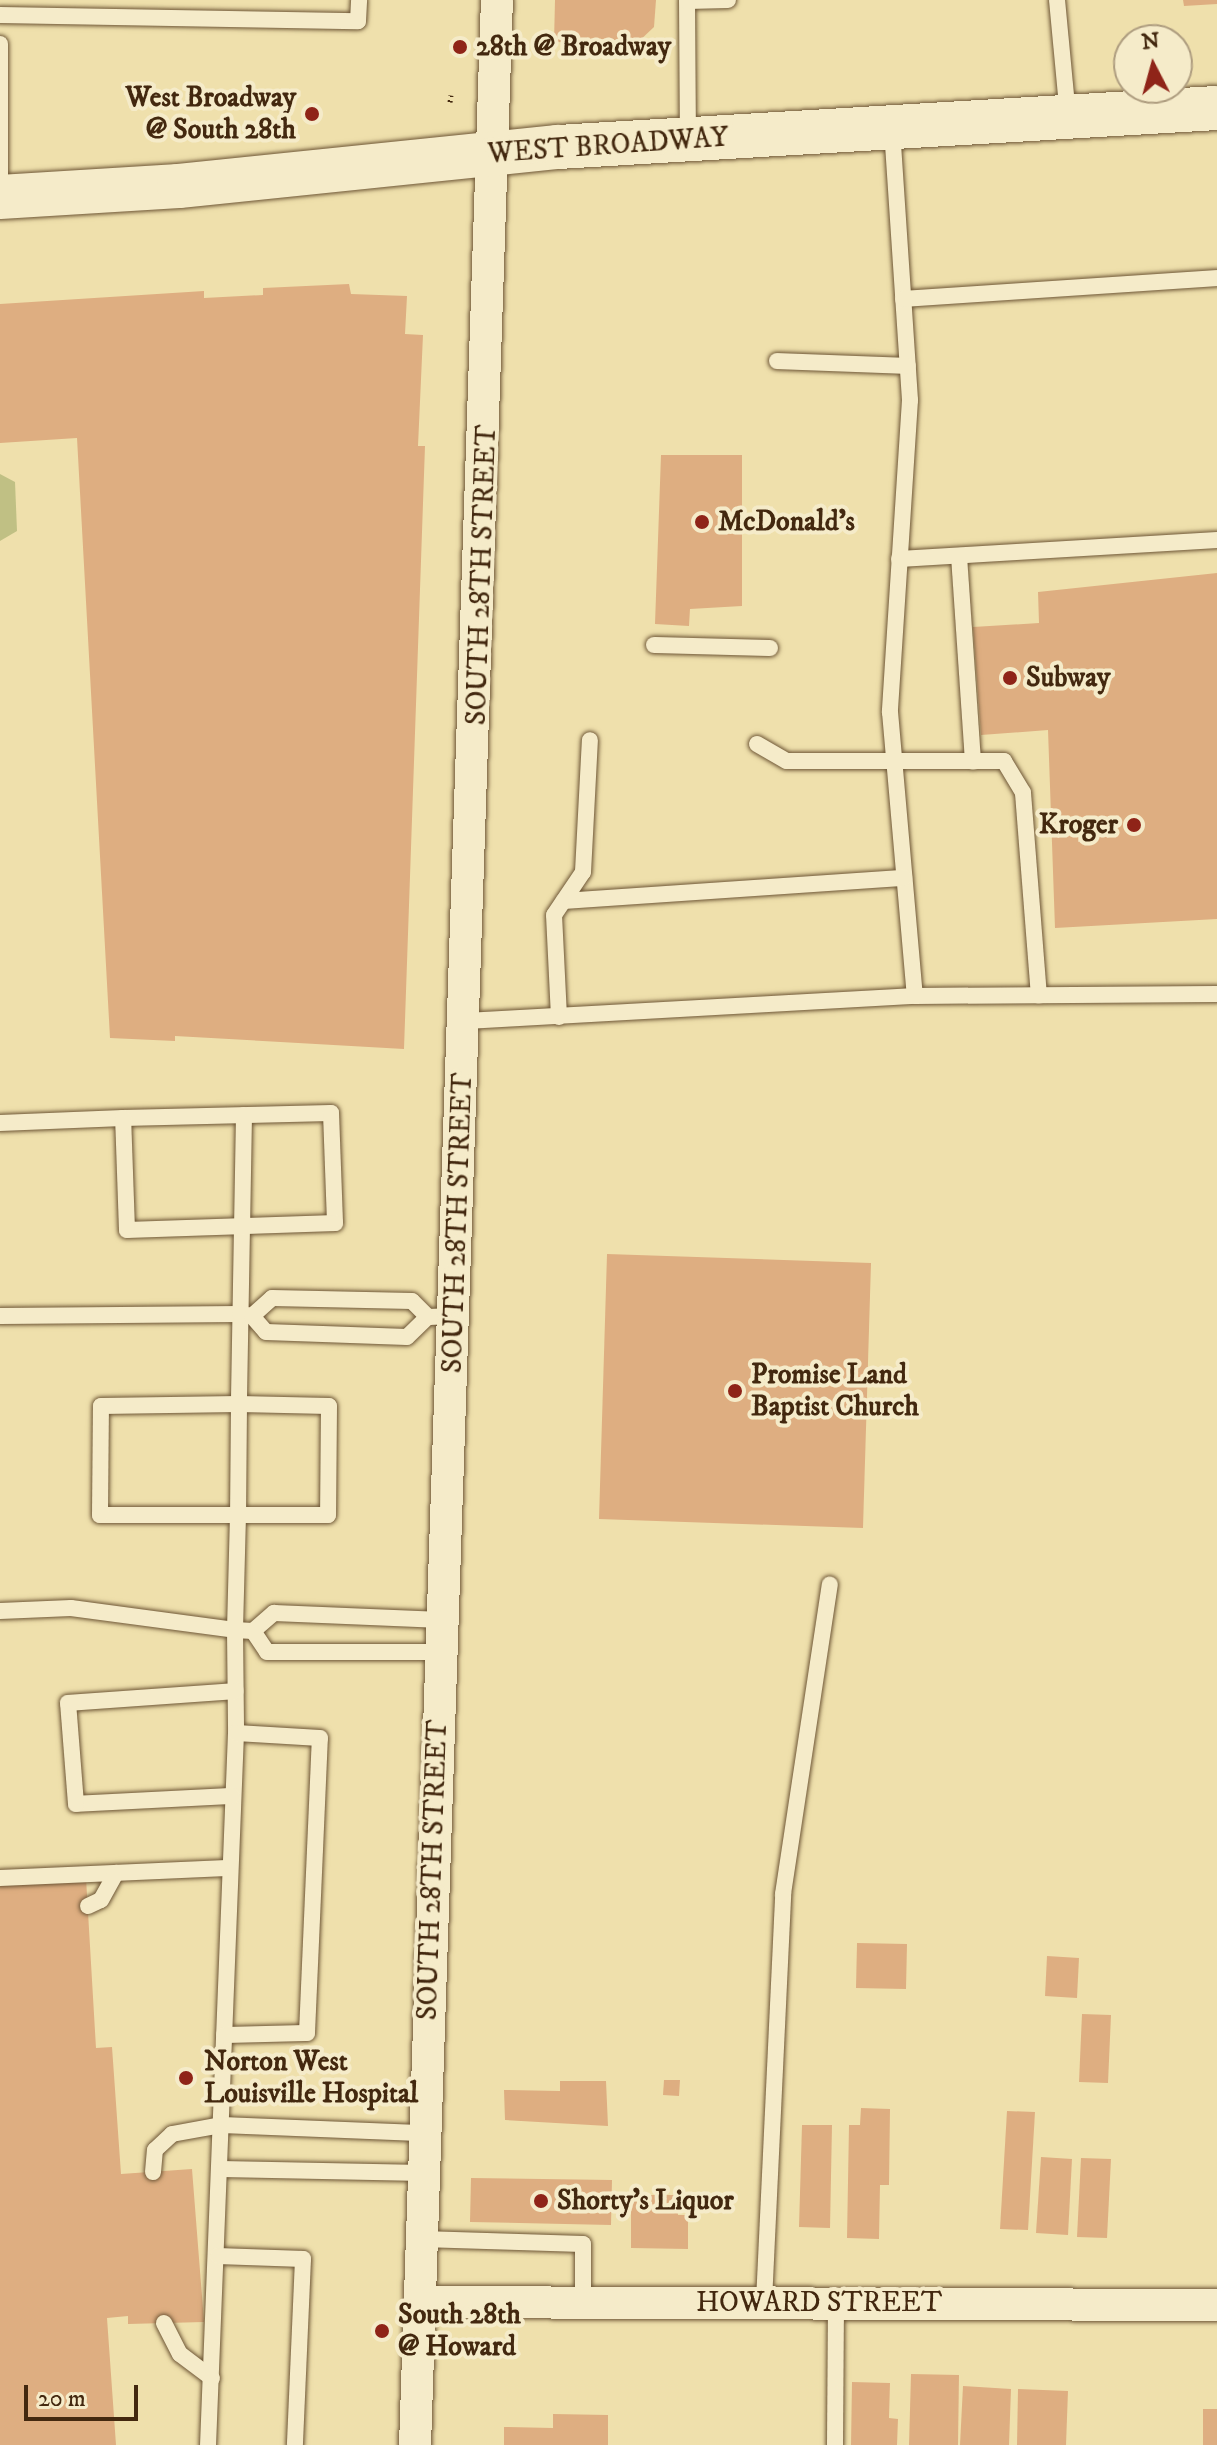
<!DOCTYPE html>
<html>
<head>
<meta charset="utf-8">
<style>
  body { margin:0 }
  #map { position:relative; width:1217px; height:2445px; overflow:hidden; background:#efe0ac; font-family:"IM FELL DW Pica",serif }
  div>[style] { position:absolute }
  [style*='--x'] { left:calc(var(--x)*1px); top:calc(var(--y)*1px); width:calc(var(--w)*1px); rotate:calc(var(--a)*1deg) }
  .green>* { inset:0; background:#c0c084 }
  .building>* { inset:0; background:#deae81 }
  .path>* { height:5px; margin-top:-2.5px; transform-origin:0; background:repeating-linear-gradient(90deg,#43280f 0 2px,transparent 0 6px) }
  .roads { filter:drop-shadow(0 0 2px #6e5636) drop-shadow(0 0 2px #6e5636) }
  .lane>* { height:16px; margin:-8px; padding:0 8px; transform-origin:8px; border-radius:8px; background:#f5ebc9 }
  .street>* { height:32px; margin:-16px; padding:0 16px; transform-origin:16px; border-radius:16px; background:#f5ebc9 }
  .secondary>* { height:44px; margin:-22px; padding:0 22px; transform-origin:22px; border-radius:22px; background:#f5ebc9 }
  .dots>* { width:22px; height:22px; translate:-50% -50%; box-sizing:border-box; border:4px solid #f5ebc9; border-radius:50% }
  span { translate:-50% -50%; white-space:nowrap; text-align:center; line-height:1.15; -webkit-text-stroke:8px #f5ebc9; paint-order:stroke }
  .poi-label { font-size:28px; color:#43280f; font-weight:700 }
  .left { translate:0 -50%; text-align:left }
  .right { translate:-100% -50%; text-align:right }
  .street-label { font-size:28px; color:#43280f }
  .north { position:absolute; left:1113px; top:24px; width:80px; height:80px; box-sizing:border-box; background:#f5ebc9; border:2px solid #ae9d7f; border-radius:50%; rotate:354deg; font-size:22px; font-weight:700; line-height:32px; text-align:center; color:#43280f }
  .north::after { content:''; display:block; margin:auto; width:28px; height:36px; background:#8f2418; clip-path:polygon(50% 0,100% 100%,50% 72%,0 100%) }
  .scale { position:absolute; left:24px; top:2385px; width:114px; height:36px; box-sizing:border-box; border:4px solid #43280f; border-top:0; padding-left:10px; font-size:24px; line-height:28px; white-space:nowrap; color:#43280f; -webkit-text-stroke:6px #f5ebc9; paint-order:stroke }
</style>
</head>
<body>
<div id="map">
  <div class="green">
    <i style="clip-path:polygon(0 474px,15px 482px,17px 531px,0 541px)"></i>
  </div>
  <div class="building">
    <i style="clip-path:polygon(555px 0,656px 0,654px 27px,636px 44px,554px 42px)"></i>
    <i style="clip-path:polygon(1183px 0,1217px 0,1217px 4px,1184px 6px)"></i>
    <i style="clip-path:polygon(349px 284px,351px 294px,407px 296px,405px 334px,423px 335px,418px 446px,425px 446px,404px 1049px,175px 1036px,175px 1041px,110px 1038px,77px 438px,0 443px,0 304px,204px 291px,204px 298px,263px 295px,263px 288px)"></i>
    <i style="clip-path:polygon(661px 455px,742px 455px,742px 606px,690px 609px,689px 626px,655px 624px)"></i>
    <i style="clip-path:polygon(1217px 573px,1217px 919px,1055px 928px,1048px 730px,981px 735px,973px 627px,1039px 623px,1038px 592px)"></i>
    <i style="clip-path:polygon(607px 1254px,871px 1263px,863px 1528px,599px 1519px)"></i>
    <i style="clip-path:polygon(86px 1878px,96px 2048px,112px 2047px,121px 2174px,192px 2169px,204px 2322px,128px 2324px,128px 2316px,107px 2318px,116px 2445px,0 2445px,0 1884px)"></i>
    <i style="clip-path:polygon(857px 1943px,907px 1944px,906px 1989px,856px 1988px)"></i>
    <i style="clip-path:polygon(1047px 1956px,1079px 1958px,1077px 1998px,1045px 1996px)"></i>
    <i style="clip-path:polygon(1082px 2014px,1111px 2015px,1108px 2083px,1079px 2082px)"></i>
    <i style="clip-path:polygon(664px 2080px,680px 2080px,679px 2096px,663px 2095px)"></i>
    <i style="clip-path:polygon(560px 2081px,606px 2081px,608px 2126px,505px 2120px,504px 2090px,560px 2091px)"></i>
    <i style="clip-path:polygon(861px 2108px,890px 2109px,889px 2185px,880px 2185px,879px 2239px,847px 2238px,849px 2125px,860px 2125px)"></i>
    <i style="clip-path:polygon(1007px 2111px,1035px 2112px,1028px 2230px,1000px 2229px)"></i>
    <i style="clip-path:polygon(802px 2125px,832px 2125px,830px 2228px,799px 2227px)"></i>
    <i style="clip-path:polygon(1041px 2157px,1072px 2159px,1068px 2235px,1036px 2233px)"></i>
    <i style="clip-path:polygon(1081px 2158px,1111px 2159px,1107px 2238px,1077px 2237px)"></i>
    <i style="clip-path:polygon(471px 2178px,612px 2180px,611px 2225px,470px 2222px)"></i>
    <i style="clip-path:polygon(631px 2195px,678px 2195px,678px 2215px,688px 2215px,688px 2249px,631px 2248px)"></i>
    <i style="clip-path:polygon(911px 2374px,959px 2375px,958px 2445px,909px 2445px)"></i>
    <i style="clip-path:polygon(852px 2382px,890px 2383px,889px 2418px,898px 2419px,897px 2445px,851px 2445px)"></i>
    <i style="clip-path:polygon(963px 2386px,1011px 2389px,1009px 2445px,960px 2445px)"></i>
    <i style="clip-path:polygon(1018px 2389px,1068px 2391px,1066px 2445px,1017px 2445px)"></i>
    <i style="clip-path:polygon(1203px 2409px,1217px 2409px,1217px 2445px,1203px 2445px)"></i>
    <i style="clip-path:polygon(553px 2414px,608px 2415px,608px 2445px,504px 2445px,504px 2427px,553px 2428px)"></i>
  </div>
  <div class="path">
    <i style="--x:450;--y:102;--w:7;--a:-82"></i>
  </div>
  <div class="roads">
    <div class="lane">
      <i style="--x:687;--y:0;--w:138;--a:89.6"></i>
      <i style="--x:1057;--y:0;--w:118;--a:84.6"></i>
      <i style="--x:687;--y:1;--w:41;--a:-1.4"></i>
      <i style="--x:0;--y:15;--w:358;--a:1"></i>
      <i style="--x:358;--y:21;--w:21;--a:-87"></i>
      <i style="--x:0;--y:44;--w:151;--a:90"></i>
      <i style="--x:892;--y:129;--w:272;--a:86.2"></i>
      <i style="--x:910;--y:400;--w:313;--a:93.7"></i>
      <i style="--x:890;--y:712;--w:285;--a:85"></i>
      <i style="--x:903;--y:299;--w:315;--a:-3.8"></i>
      <i style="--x:777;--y:361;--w:131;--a:2.2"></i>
      <i style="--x:959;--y:556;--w:206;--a:86.1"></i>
      <i style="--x:899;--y:559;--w:319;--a:-3.4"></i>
      <i style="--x:654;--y:645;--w:116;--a:1.5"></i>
      <i style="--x:757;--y:744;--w:34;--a:30"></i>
      <i style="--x:787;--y:761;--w:217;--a:0"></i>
      <i style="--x:1004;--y:761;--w:37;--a:59"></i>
      <i style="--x:1023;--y:793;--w:203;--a:85.5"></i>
      <i style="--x:564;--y:901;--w:341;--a:-3.9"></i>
      <i style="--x:559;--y:1017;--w:102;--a:-92.8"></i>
      <i style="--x:554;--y:915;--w:52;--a:-56"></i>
      <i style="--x:583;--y:872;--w:132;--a:-87"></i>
      <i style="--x:466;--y:1021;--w:450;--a:-3.2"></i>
      <i style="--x:915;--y:996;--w:302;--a:-0.4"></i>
      <i style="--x:244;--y:1115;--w:112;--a:91"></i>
      <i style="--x:242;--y:1227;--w:177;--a:91"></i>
      <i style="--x:239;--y:1404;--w:111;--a:90.5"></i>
      <i style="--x:238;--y:1515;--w:138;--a:180"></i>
      <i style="--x:100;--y:1515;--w:109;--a:-89.5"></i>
      <i style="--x:101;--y:1406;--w:138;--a:-0.8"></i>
      <i style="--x:239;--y:1404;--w:90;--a:1.3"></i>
      <i style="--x:329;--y:1406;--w:109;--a:90.5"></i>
      <i style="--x:328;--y:1515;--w:90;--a:180"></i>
      <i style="--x:238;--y:1515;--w:115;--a:91.5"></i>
      <i style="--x:235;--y:1630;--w:18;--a:3"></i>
      <i style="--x:253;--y:1631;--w:28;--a:-41"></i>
      <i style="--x:274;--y:1613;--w:168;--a:2.4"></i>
      <i style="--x:0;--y:1123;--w:123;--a:-2.3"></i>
      <i style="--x:123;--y:1118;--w:208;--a:-1.4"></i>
      <i style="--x:331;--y:1113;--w:110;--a:87.9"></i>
      <i style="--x:335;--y:1223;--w:208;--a:178.1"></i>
      <i style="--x:127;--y:1230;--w:112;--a:-92"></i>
      <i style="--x:0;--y:1316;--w:240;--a:-0.5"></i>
      <i style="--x:240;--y:1314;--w:12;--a:9"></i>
      <i style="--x:252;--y:1316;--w:21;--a:49"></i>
      <i style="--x:266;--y:1332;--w:141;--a:2"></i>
      <i style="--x:407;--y:1337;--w:29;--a:-44"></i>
      <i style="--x:428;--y:1317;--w:27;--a:-2"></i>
      <i style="--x:252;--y:1316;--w:27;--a:-42"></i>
      <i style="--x:272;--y:1298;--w:140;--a:1.2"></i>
      <i style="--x:412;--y:1301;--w:23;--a:45"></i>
      <i style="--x:0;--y:1611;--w:71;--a:-2.4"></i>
      <i style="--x:71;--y:1608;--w:165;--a:7.6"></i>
      <i style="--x:235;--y:1630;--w:103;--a:89.4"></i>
      <i style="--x:236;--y:1733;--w:713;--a:92.25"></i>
      <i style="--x:253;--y:1631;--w:25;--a:56"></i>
      <i style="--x:267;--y:1652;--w:173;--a:0"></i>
      <i style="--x:232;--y:1796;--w:156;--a:177.1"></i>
      <i style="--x:76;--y:1804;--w:101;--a:-94.5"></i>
      <i style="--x:68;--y:1703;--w:168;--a:-4.1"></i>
      <i style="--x:0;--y:1878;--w:227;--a:-2.5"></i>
      <i style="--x:88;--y:1906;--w:14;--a:-25"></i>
      <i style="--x:101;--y:1900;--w:31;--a:-61"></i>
      <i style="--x:224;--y:2035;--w:83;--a:-1.4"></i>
      <i style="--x:307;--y:2033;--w:295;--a:-87.5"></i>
      <i style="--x:320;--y:1738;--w:84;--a:-176.6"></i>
      <i style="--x:221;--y:2169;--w:203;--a:1.1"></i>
      <i style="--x:153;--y:2172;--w:22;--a:-85"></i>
      <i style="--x:155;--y:2150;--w:23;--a:-43"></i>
      <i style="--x:172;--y:2134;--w:51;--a:-10.2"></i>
      <i style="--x:222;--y:2125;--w:203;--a:2.3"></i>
      <i style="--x:422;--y:2239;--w:161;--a:1.8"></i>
      <i style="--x:583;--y:2244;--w:59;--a:90"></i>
      <i style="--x:218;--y:2256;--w:85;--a:2"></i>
      <i style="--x:303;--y:2259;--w:186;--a:92.5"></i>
      <i style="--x:764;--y:2302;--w:408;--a:-87.3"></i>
      <i style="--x:783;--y:1894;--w:313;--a:-81.4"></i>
      <i style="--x:164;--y:2323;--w:35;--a:63"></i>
      <i style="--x:180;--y:2354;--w:40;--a:37"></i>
      <i style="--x:835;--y:2445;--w:142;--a:-89.6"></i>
    </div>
    <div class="street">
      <i style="--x:420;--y:2302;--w:797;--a:0.22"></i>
      <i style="--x:415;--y:2445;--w:2446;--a:-88.08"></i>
    </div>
    <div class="secondary">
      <i style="--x:0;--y:197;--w:179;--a:-3.5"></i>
      <i style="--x:179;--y:186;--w:381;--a:-5.9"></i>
      <i style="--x:558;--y:147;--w:660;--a:-3.39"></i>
    </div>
  </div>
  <div class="dots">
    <i style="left:460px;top:47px;background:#8f2418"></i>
    <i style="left:312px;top:114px;background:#8f2418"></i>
    <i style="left:702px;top:522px;background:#8f2418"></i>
    <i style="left:1010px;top:678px;background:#8f2418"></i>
    <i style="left:1134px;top:825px;background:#8f2418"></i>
    <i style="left:735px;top:1391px;background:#8f2418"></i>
    <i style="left:186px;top:2078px;background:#8f2418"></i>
    <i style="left:541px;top:2201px;background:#8f2418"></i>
    <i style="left:382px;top:2331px;background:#8f2418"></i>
  </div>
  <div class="poi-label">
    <span class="left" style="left:476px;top:47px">28th @ Broadway</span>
    <span class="right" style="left:296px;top:114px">West Broadway<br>@ South 28th</span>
    <span class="left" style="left:718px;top:522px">McDonald's</span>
    <span class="left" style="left:1026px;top:678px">Subway</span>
    <span class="right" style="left:1118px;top:825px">Kroger</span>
    <span class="left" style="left:751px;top:1391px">Promise Land<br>Baptist Church</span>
    <span class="left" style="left:204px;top:2078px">Norton West<br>Louisville Hospital</span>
    <span class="left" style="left:557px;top:2201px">Shorty's Liquor</span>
    <span class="left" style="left:398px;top:2331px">South 28th<br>@ Howard</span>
  </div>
  <div class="street-label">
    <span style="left:608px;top:146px;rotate:-4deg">WEST BROADWAY</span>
    <span style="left:482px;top:575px;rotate:-88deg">SOUTH 28TH STREET</span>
    <span style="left:458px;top:1223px;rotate:-88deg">SOUTH 28TH STREET</span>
    <span style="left:433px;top:1870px;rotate:-88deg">SOUTH 28TH STREET</span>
    <span style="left:819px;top:2303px">HOWARD STREET</span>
  </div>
  <div class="north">N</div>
  <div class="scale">20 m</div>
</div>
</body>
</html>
